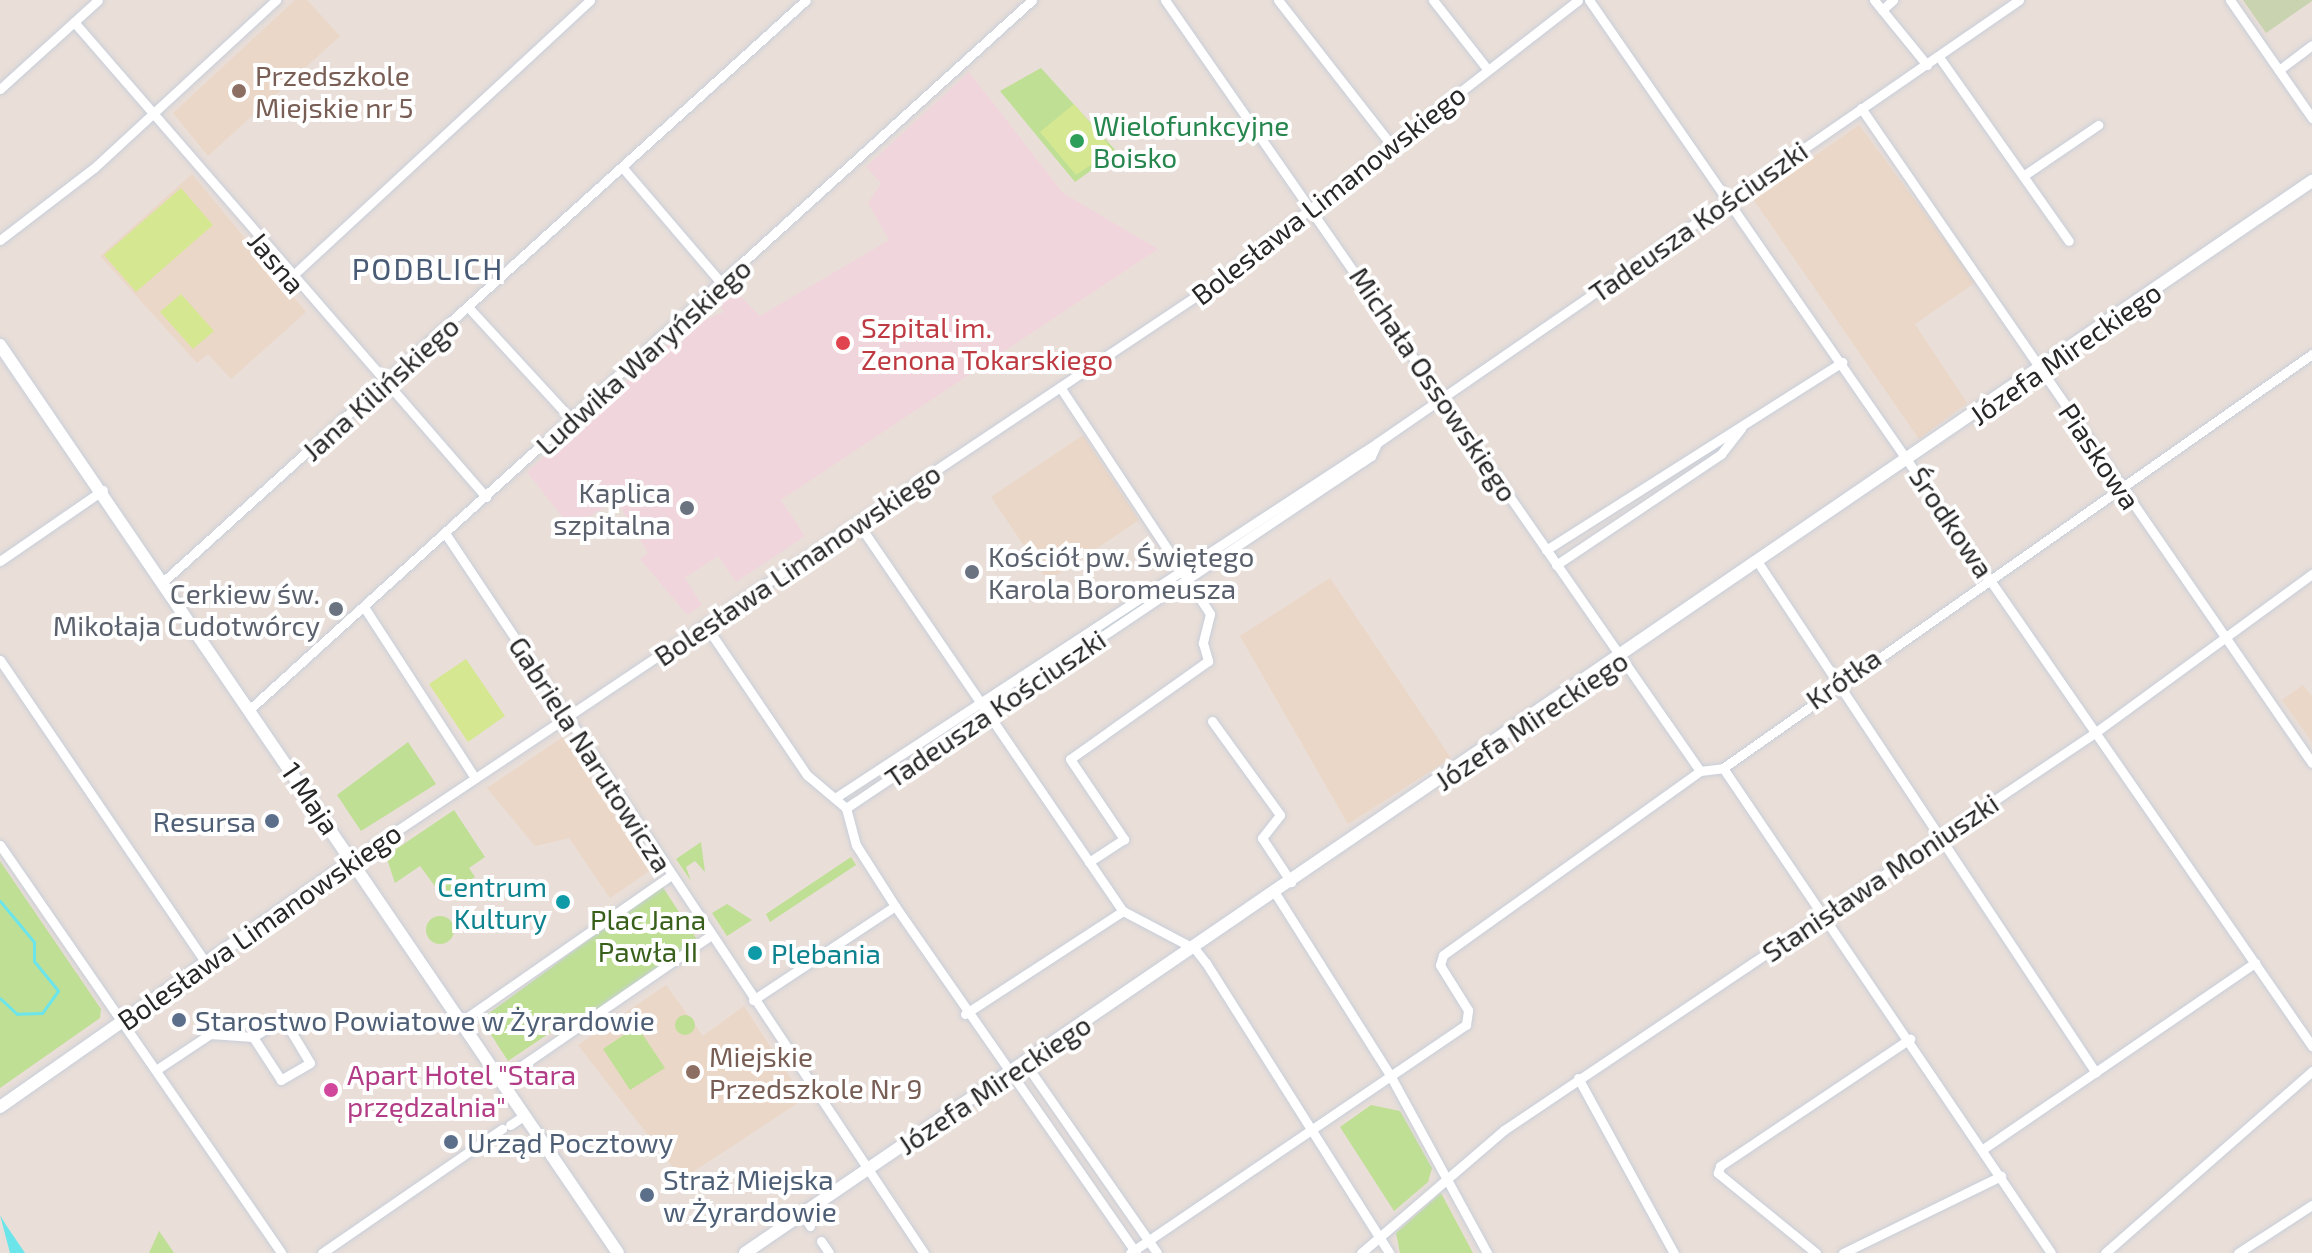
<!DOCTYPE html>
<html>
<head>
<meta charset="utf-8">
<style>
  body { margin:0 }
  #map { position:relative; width:2312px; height:1253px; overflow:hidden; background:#e9ded8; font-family:"Exo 2",sans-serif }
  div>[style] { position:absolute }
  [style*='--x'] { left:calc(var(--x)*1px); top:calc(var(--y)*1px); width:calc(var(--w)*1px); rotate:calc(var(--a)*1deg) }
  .education>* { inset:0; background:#ebd7c7 }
  .medical>* { inset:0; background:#f1d5dc }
  .green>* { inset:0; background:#bfdf95 }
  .round { border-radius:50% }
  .cemetery>* { inset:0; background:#c9d3b0 }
  .pitch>* { inset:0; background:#d6e791 }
  .water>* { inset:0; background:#6ce5ea }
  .stream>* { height:3px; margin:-1.5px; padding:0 1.5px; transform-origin:1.5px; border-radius:1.5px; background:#6ce5ea }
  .roads { filter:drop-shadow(0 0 2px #c7ced9) drop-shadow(0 0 2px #c7ced9) }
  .street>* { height:9px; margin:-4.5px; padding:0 4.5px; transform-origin:4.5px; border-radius:4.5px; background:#fff }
  .secondary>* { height:12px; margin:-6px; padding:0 6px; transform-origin:6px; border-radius:6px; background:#fff }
  .dots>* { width:22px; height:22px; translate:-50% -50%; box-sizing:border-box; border:4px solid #fff; border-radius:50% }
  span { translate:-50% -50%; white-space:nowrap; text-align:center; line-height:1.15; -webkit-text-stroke:8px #fff; paint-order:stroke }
  .education-label { font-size:28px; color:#785e54 }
  .left { translate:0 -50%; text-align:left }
  .leisure-label { font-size:28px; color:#27864d }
  .street-label { font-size:28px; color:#272727 }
  .health-label { font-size:28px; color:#be3a42 }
  .worship-label { font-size:28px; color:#5b616d }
  .right { translate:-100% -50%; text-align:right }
  .service-label { font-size:28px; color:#4e5e75 }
  .culture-label { font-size:28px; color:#0d838f }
  .park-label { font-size:28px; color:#39601b }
  .hotel-label { font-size:28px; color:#b23c85 }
  .neighbourhood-label { font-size:30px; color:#495b75; letter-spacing:2px }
</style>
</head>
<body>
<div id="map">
  <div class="education">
    <i style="clip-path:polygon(295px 0,307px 0,340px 36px,208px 156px,173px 113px)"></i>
    <i style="clip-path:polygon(1859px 125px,1976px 282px,1915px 324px,1967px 403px,1919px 439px,1753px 199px)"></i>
    <i style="clip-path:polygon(192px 174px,306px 312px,231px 379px,208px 354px,197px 363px,100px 256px)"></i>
    <i style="clip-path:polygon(1083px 435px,1139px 520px,1048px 581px,991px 497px)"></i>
    <i style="clip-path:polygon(1330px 578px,1451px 758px,1348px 824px,1240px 636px)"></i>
    <i style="clip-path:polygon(2303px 685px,2312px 696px,2312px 742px,2282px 700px)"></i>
    <i style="clip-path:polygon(563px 737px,651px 870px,610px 898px,569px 838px,535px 846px,487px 788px)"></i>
    <i style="clip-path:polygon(666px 985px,703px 1036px,744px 1006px,804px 1099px,682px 1179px,578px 1045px)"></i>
  </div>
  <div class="medical">
    <i style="clip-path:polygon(969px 72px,1063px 193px,1158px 249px,781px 500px,805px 536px,736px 582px,718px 556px,685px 578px,702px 605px,687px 615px,640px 559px,648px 553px,616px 500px,571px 528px,527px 472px,687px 328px,724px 312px,718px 303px,733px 289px,760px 316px,889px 240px,868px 203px,881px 183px,866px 167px)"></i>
  </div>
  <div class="green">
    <i style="clip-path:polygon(1041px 68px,1117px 152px,1075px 182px,1000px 91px)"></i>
    <i style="clip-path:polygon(408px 742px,436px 784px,361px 831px,337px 795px)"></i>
    <i style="clip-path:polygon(454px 810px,485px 857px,469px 868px,475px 877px,443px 897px,420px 866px,395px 883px,386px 856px)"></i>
    <i style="clip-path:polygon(701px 842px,705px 872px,695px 861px,686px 867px,691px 881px,676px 859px)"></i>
    <i style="clip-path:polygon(851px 857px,856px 865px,770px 922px,766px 914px)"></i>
    <i style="clip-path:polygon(0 861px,101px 1009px,100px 1018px,0 1088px)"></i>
    <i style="clip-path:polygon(662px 886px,698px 941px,556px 1038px,557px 1028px,508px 1061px,481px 1019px)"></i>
    <i style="clip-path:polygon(727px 904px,752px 920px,727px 936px,712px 913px)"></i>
    <i class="round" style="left:426px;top:916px;width:28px;height:28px"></i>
    <i class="round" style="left:675px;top:1015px;width:20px;height:20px"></i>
    <i style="clip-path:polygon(637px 1026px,665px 1068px,630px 1090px,603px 1049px)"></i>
    <i style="clip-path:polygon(1371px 1105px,1400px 1111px,1432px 1168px,1428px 1182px,1394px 1211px,1340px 1127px)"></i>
    <i style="clip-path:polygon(1441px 1193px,1473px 1253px,1400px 1253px,1396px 1233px)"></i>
    <i style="clip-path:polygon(159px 1231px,168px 1244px,174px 1253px,149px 1253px)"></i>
  </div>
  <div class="cemetery">
    <i style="clip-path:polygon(2243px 0,2312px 0,2312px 1px,2266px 33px)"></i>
  </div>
  <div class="pitch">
    <i style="clip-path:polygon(1074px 104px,1113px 150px,1076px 175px,1040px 132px)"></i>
    <i style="clip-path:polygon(181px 188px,213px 225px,136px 292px,104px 255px)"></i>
    <i style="clip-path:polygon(181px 294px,214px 331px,193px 349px,160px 312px)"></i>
    <i style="clip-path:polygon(466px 659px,505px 716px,468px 742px,429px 684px)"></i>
  </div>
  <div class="water">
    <i style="clip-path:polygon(0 1215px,6px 1225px,25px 1253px,10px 1253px)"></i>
  </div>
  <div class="stream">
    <i style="--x:0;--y:901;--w:53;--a:50.3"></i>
    <i style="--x:34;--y:942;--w:19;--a:90"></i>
    <i style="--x:34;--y:961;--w:38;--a:51"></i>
    <i style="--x:58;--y:991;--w:27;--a:126"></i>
    <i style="--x:42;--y:1013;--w:25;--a:178"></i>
    <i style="--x:17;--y:1014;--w:23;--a:-137"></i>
  </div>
  <div class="roads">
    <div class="street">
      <i style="--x:1165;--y:0;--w:938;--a:55.24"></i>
      <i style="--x:1278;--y:0;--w:185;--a:52"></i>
      <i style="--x:1433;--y:0;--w:89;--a:51.8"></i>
      <i style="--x:1589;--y:0;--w:1272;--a:55.35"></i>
      <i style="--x:1874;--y:0;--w:84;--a:50.8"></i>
      <i style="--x:2230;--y:0;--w:144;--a:55.2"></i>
      <i style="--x:1882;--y:10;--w:15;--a:-42"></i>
      <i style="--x:74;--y:22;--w:629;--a:49.06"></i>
      <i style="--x:1939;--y:57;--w:225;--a:54.8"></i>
      <i style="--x:2279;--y:70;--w:41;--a:-37.1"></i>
      <i style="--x:0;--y:89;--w:132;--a:-42.2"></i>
      <i style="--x:1861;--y:108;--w:795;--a:55.45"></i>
      <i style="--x:623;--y:168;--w:153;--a:49.5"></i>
      <i style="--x:2023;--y:176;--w:91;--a:-34.2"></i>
      <i style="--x:0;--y:240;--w:118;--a:-37.5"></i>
      <i style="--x:94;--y:168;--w:248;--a:-42.7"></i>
      <i style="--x:290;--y:278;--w:409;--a:-42.8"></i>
      <i style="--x:469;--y:308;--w:152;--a:47.4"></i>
      <i style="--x:1060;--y:387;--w:272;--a:56.5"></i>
      <i style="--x:1210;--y:614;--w:30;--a:104"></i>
      <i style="--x:1203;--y:643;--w:19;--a:74"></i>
      <i style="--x:1208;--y:661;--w:169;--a:144.6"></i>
      <i style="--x:1070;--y:759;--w:97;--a:56"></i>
      <i style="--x:1124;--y:839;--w:42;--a:146.7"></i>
      <i style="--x:858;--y:523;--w:470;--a:55.7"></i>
      <i style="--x:1123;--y:911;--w:81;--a:27.8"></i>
      <i style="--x:1195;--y:949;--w:18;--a:52"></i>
      <i style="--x:1206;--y:963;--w:343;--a:57.7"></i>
      <i style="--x:445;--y:533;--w:865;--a:56.37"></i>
      <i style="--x:1546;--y:550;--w:351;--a:-32.4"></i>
      <i style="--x:0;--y:561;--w:125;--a:-34.6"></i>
      <i style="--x:1759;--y:564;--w:610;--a:56.49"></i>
      <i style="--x:1556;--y:565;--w:199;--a:-33.9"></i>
      <i style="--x:1721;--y:454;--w:33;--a:-52"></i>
      <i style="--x:165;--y:580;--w:864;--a:-42.14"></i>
      <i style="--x:364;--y:607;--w:204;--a:57"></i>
      <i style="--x:706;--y:626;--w:180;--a:55.9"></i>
      <i style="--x:807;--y:775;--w:51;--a:40.2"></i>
      <i style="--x:846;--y:808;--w:38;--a:75"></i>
      <i style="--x:856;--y:845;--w:72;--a:57.4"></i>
      <i style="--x:895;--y:906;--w:422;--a:55.2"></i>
      <i style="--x:0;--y:660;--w:366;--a:55.8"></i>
      <i style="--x:251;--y:708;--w:1054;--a:-42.19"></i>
      <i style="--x:1212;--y:721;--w:116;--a:54.1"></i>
      <i style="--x:1280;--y:815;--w:29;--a:128"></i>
      <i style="--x:1262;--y:838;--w:53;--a:56.6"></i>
      <i style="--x:1723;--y:768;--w:585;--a:55.93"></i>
      <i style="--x:838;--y:796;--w:644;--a:-33.22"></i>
      <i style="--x:1377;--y:443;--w:780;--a:-34.61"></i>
      <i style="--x:846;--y:808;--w:632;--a:-33.84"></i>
      <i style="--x:1371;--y:456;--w:14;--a:-65"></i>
      <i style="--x:0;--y:845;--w:495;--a:55.4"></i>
      <i style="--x:353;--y:860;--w:1032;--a:-33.78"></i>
      <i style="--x:1211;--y:286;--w:465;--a:-37.9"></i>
      <i style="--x:1275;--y:893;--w:215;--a:57.7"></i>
      <i style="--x:1390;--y:1075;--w:203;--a:61.4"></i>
      <i style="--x:753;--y:1000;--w:170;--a:-33.5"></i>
      <i style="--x:965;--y:1014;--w:189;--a:-33.1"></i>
      <i style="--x:462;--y:1021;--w:255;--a:-34.9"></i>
      <i style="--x:1025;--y:1063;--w:231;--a:55.2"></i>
      <i style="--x:159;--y:1068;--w:61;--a:-33.7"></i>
      <i style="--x:210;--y:1034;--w:43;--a:4"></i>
      <i style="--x:253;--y:1037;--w:36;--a:-32"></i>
      <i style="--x:283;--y:1018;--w:52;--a:59"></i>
      <i style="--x:310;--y:1063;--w:34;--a:150"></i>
      <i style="--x:281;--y:1080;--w:51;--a:-123.1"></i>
      <i style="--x:1578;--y:1078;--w:200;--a:61.3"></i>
      <i style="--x:501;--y:1080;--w:254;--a:-34.6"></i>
      <i style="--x:510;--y:1125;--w:18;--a:-34"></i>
      <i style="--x:1983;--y:1149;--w:330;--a:-34.4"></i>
      <i style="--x:803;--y:1214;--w:14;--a:60"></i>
      <i style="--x:821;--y:1241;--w:14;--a:56"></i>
      <i style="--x:322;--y:1253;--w:219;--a:-34.6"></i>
      <i style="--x:1130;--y:1253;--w:406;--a:-34.2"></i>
      <i style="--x:1466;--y:1025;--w:15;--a:-82"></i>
      <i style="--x:1468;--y:1010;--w:53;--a:-121.9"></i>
      <i style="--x:1440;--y:965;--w:10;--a:-73"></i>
      <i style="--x:1443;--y:955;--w:316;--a:-35.6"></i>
      <i style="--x:1700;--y:771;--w:23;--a:-7"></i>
      <i style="--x:1723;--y:768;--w:720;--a:-35.1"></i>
      <i style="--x:1361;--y:1253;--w:189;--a:-40.7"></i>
      <i style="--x:1504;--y:1130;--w:713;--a:-33.91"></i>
      <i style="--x:2096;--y:732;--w:268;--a:-36.2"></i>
      <i style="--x:1816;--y:1253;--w:127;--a:-140.8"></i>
      <i style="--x:1718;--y:1173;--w:7;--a:-74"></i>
      <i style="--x:1720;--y:1166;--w:229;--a:-33.8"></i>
      <i style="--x:1843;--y:1253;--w:176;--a:-26"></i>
      <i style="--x:2105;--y:1253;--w:276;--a:-41.3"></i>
      <i style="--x:2238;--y:1253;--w:88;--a:-33"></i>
    </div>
    <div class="secondary">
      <i style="--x:0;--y:345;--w:1098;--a:55.76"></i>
      <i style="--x:0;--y:1107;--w:431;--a:-35"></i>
      <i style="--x:745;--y:1253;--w:1899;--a:-34.38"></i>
    </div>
  </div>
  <div class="dots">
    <i style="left:239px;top:91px;background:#8d6e63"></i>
    <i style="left:1077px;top:141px;background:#2e9e5b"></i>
    <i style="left:843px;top:343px;background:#e0444e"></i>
    <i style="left:687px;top:508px;background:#6b7280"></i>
    <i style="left:972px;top:572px;background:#6b7280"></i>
    <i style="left:336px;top:609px;background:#6b7280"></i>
    <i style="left:272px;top:821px;background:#5c6f8a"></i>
    <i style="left:563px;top:902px;background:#0f9aa8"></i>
    <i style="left:755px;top:953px;background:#0f9aa8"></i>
    <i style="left:179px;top:1020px;background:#5c6f8a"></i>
    <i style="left:693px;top:1072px;background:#8d6e63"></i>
    <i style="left:331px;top:1090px;background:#d1479c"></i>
    <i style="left:451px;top:1142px;background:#5c6f8a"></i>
    <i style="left:647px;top:1195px;background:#5c6f8a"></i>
  </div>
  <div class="education-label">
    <span class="left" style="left:255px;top:91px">Przedszkole<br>Miejskie nr 5</span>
    <span class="left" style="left:709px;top:1072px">Miejskie<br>Przedszkole Nr 9</span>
  </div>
  <div class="leisure-label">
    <span class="left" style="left:1093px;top:141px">Wielofunkcyjne<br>Boisko</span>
  </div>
  <div class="street-label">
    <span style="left:1328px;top:194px;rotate:-38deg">Bolesława Limanowskiego</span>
    <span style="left:1698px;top:221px;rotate:-35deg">Tadeusza Kościuszki</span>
    <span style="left:277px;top:262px;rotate:50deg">Jasna</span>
    <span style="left:2065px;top:353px;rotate:-35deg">Józefa Mireckiego</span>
    <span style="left:643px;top:356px;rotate:-42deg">Ludwika Waryńskiego</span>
    <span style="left:1434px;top:384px;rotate:56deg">Michała Ossowskiego</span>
    <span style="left:380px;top:388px;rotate:-42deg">Jana Kilińskiego</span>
    <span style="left:2100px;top:456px;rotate:56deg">Piaskowa</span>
    <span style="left:1952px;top:522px;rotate:56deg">Środkowa</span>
    <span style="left:797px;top:564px;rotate:-34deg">Bolesława Limanowskiego</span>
    <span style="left:1843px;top:678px;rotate:-35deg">Krótka</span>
    <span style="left:995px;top:708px;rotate:-34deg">Tadeusza Kościuszki</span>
    <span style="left:1531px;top:720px;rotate:-34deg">Józefa Mireckiego</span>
    <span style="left:591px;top:754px;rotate:57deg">Gabriela Narutowicza</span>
    <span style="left:311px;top:798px;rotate:56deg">1 Maja</span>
    <span style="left:1880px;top:877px;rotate:-34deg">Stanisława Moniuszki</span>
    <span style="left:259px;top:926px;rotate:-35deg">Bolesława Limanowskiego</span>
    <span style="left:994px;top:1084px;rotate:-34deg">Józefa Mireckiego</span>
  </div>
  <div class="health-label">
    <span class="left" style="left:861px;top:343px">Szpital im.<br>Zenona Tokarskiego</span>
  </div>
  <div class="worship-label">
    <span class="right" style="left:671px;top:508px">Kaplica<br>szpitalna</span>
    <span class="left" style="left:988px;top:572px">Kościół pw. Świętego<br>Karola Boromeusza</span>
    <span class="right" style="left:320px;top:609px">Cerkiew św.<br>Mikołaja Cudotwórcy</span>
  </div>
  <div class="service-label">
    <span class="right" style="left:256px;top:821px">Resursa</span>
    <span class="left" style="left:195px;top:1020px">Starostwo Powiatowe w Żyrardowie</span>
    <span class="left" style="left:467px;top:1142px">Urząd Pocztowy</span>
    <span class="left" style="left:663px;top:1195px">Straż Miejska<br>w Żyrardowie</span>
  </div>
  <div class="culture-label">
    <span class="right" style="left:547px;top:902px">Centrum<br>Kultury</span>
    <span class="left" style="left:771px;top:953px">Plebania</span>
  </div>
  <div class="park-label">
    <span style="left:648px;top:935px">Plac Jana<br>Pawła II</span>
  </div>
  <div class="hotel-label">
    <span class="left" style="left:347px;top:1090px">Apart Hotel "Stara<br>przędzalnia"</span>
  </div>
  <div class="neighbourhood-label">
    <span style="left:428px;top:268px">PODBLICH</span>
  </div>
</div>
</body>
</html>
